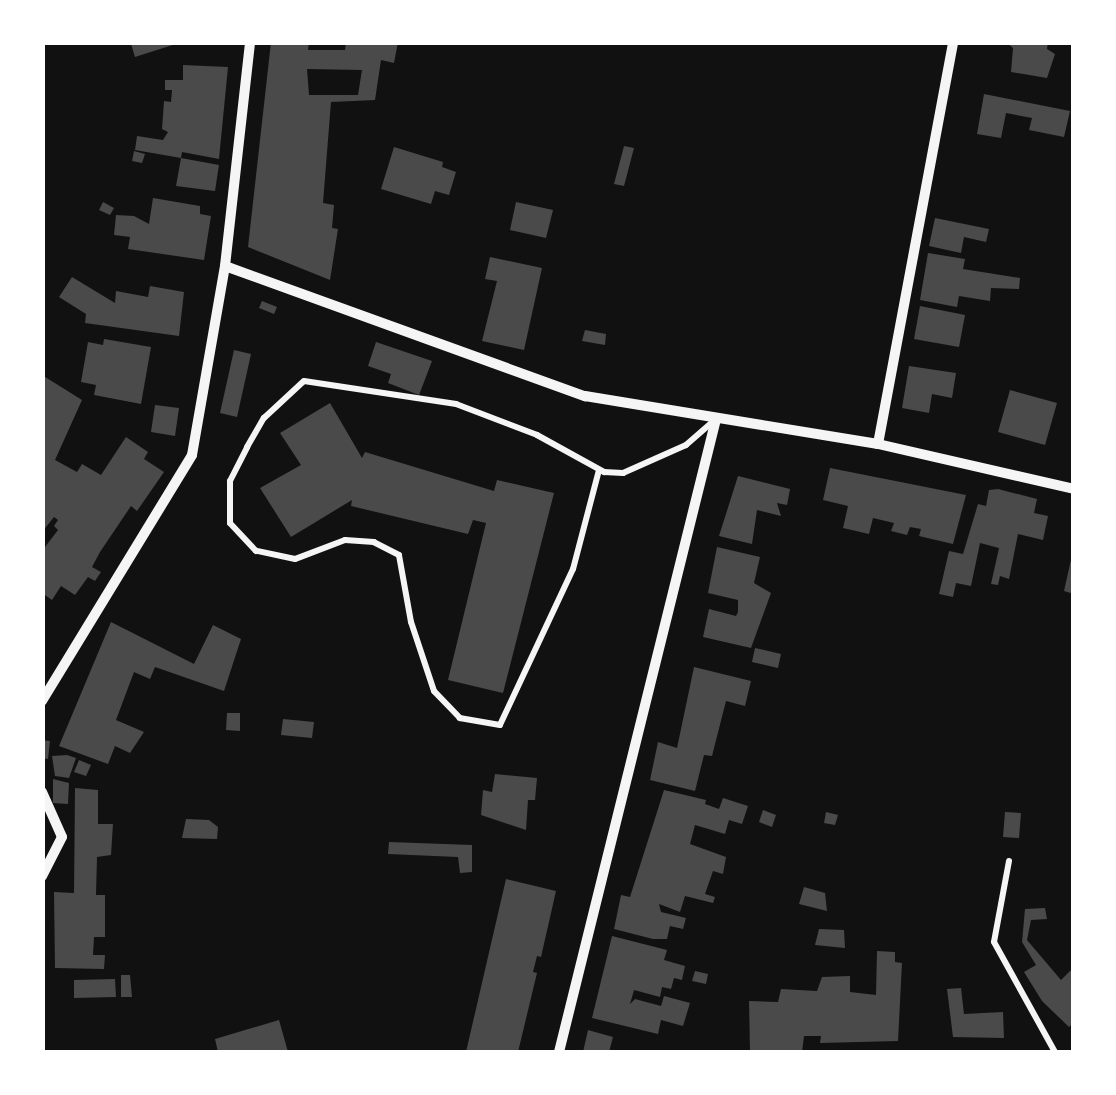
<!DOCTYPE html>
<html>
<head>
<meta charset="utf-8">
<style>
  body { margin:0 }
  #map { position:relative; width:1116px; height:1095px; overflow:hidden; background:#111; font-family:"Source Sans 3",sans-serif }
  div>[style] { position:absolute }
  [style*='--x'] { left:calc(var(--x)*1px); top:calc(var(--y)*1px); width:calc(var(--w)*1px); rotate:calc(var(--a)*1deg) }
  .building>* { inset:0; background:#4a4a4a }
  .service>* { height:6px; margin:-3px; padding:0 3px; transform-origin:3px; border-radius:3px; background:#f5f5f5 }
  .minor>* { height:10px; margin:-5px; padding:0 5px; transform-origin:5px; border-radius:5px; background:#f5f5f5 }
  span { translate:-50% -50%; white-space:nowrap; text-align:center; line-height:1.15; -webkit-text-stroke:10px #fff; paint-order:stroke }
  .frame { position:absolute; inset:0; border:45px solid #fff; pointer-events:none }
</style>
</head>
<body>
<div id="map">
  <div class="building">
    <i style="clip-path:polygon(135px 42px,179px 42px,179px 43px,135px 57px,131px 44px)"></i>
    <i style="clip-path:polygon(evenodd,271px 42px,309px 42px,308px 50px,345px 50px,346px 42px,398px 42px,394px 63px,381px 60px,375px 100px,331px 102px,323px 203px,334px 205px,332px 228px,338px 229px,330px 280px,248px 247px,271px 42px,307px 69px,362px 70px,358px 95px,309px 95px,307px 69px)"></i>
    <i style="clip-path:polygon(1006px 42px,1048px 42px,1047px 49px,1055px 54px,1047px 78px,1011px 72px,1013px 48px)"></i>
    <i style="clip-path:polygon(183px 65px,228px 67px,219px 159px,182px 152px,181px 158px,219px 165px,215px 191px,176px 186px,181px 158px,135px 150px,137px 136px,163px 140px,168px 132px,162px 129px,164px 101px,171px 102px,172px 90px,165px 90px,165px 80px,183px 80px)"></i>
    <i style="clip-path:polygon(984px 94px,1070px 111px,1064px 137px,1029px 130px,1032px 118px,1006px 113px,1001px 138px,977px 134px)"></i>
    <i style="clip-path:polygon(624px 146px,634px 148px,624px 186px,614px 184px)"></i>
    <i style="clip-path:polygon(394px 147px,443px 162px,442px 167px,456px 172px,449px 195px,435px 191px,431px 204px,381px 189px)"></i>
    <i style="clip-path:polygon(134px 151px,145px 154px,142px 163px,132px 161px)"></i>
    <i style="clip-path:polygon(153px 198px,200px 206px,200px 214px,211px 216px,204px 260px,128px 249px,130px 237px,114px 235px,116px 215px,134px 216px,149px 224px)"></i>
    <i style="clip-path:polygon(103px 202px,114px 208px,110px 215px,99px 210px)"></i>
    <i style="clip-path:polygon(516px 202px,553px 210px,546px 238px,510px 230px)"></i>
    <i style="clip-path:polygon(935px 218px,989px 229px,986px 242px,964px 237px,961px 253px,929px 246px)"></i>
    <i style="clip-path:polygon(928px 253px,965px 259px,963px 269px,1020px 278px,1019px 289px,991px 288px,990px 301px,959px 296px,957px 307px,920px 300px)"></i>
    <i style="clip-path:polygon(490px 257px,542px 268px,524px 350px,482px 341px,497px 281px,485px 279px)"></i>
    <i style="clip-path:polygon(72px 277px,115px 303px,116px 291px,148px 297px,150px 286px,184px 292px,179px 336px,85px 323px,86px 314px,59px 297px)"></i>
    <i style="clip-path:polygon(262px 301px,277px 307px,274px 314px,259px 308px)"></i>
    <i style="clip-path:polygon(920px 306px,965px 315px,959px 347px,914px 339px)"></i>
    <i style="clip-path:polygon(585px 330px,606px 334px,605px 345px,582px 341px)"></i>
    <i style="clip-path:polygon(104px 339px,151px 347px,141px 404px,94px 395px,96px 385px,81px 382px,88px 342px,103px 345px)"></i>
    <i style="clip-path:polygon(376px 342px,432px 361px,419px 395px,388px 383px,391px 374px,368px 366px)"></i>
    <i style="clip-path:polygon(234px 350px,251px 354px,237px 417px,220px 413px)"></i>
    <i style="clip-path:polygon(909px 366px,956px 373px,952px 398px,932px 394px,929px 413px,902px 408px)"></i>
    <i style="clip-path:polygon(42px 375px,82px 400px,55px 460px,77px 472px,82px 464px,101px 475px,126px 437px,148px 452px,144px 459px,164px 472px,137px 511px,131px 506px,100px 552px,92px 567px,101px 572px,95px 581px,88px 577px,75px 595px,61px 586px,52px 600px,42px 593px,42px 551px,58px 530px,54px 526px,58px 520px,54px 517px,42px 532px)"></i>
    <i style="clip-path:polygon(1010px 390px,1057px 403px,1045px 445px,998px 432px)"></i>
    <i style="clip-path:polygon(330px 403px,362px 458px,365px 452px,494px 491px,497px 480px,554px 493px,503px 693px,448px 680px,486px 523px,473px 520px,468px 534px,351px 506px,352px 500px,291px 537px,260px 488px,301px 465px,280px 433px)"></i>
    <i style="clip-path:polygon(155px 405px,179px 408px,175px 436px,151px 432px)"></i>
    <i style="clip-path:polygon(830px 468px,966px 495px,953px 544px,919px 536px,921px 529px,910px 527px,907px 535px,891px 531px,894px 523px,873px 518px,869px 534px,843px 528px,848px 506px,823px 500px)"></i>
    <i style="clip-path:polygon(738px 476px,790px 489px,787px 505px,777px 503px,781px 516px,757px 510px,752px 544px,719px 536px)"></i>
    <i style="clip-path:polygon(998px 489px,1037px 499px,1034px 513px,1048px 516px,1043px 540px,1018px 534px,1009px 579px,1000px 576px,998px 585px,991px 584px,999px 548px,980px 543px,971px 586px,956px 583px,953px 597px,939px 594px,949px 551px,963px 554px,978px 504px,986px 506px,989px 490px)"></i>
    <i style="clip-path:polygon(717px 547px,760px 557px,754px 583px,771px 593px,751px 648px,703px 637px,709px 609px,736px 616px,738px 612px,738px 600px,708px 593px)"></i>
    <i style="clip-path:polygon(1072px 555px,1074px 555px,1074px 594px,1064px 591px)"></i>
    <i style="clip-path:polygon(111px 622px,194px 664px,213px 625px,241px 639px,224px 691px,155px 667px,150px 679px,134px 672px,116px 720px,144px 732px,130px 753px,115px 746px,108px 764px,59px 746px)"></i>
    <i style="clip-path:polygon(755px 648px,781px 654px,778px 668px,752px 662px)"></i>
    <i style="clip-path:polygon(694px 667px,751px 681px,745px 706px,726px 701px,712px 756px,704px 755px,695px 791px,650px 780px,658px 742px,677px 748px)"></i>
    <i style="clip-path:polygon(227px 713px,240px 713px,240px 731px,226px 730px)"></i>
    <i style="clip-path:polygon(283px 719px,314px 722px,312px 738px,281px 735px)"></i>
    <i style="clip-path:polygon(42px 740px,50px 741px,48px 759px,42px 758px)"></i>
    <i style="clip-path:polygon(67px 755px,76px 758px,69px 778px,55px 776px,52px 756px)"></i>
    <i style="clip-path:polygon(79px 760px,91px 765px,86px 776px,74px 772px)"></i>
    <i style="clip-path:polygon(495px 774px,537px 778px,535px 800px,528px 800px,526px 830px,481px 815px,483px 790px,492px 792px)"></i>
    <i style="clip-path:polygon(53px 779px,69px 783px,68px 804px,53px 803px)"></i>
    <i style="clip-path:polygon(75px 788px,98px 790px,98px 824px,113px 824px,111px 855px,97px 857px,96px 895px,105px 895px,105px 937px,94px 937px,93px 955px,105px 955px,104px 969px,55px 968px,54px 892px,74px 893px)"></i>
    <i style="clip-path:polygon(664px 790px,706px 800px,705px 804px,719px 809px,723px 798px,748px 806px,742px 824px,729px 820px,725px 834px,695px 825px,690px 844px,726px 857px,723px 874px,713px 871px,705px 894px,715px 897px,713px 903px,685px 896px,680px 912px,659px 904px,661px 912px,686px 918px,683px 929px,670px 926px,667px 939px,653px 939px,614px 929px,621px 895px,630px 897px)"></i>
    <i style="clip-path:polygon(763px 810px,776px 815px,772px 827px,759px 822px)"></i>
    <i style="clip-path:polygon(826px 812px,838px 815px,835px 825px,824px 823px)"></i>
    <i style="clip-path:polygon(1005px 812px,1021px 813px,1019px 838px,1003px 837px)"></i>
    <i style="clip-path:polygon(186px 819px,209px 820px,218px 827px,217px 839px,182px 838px)"></i>
    <i style="clip-path:polygon(389px 842px,472px 845px,472px 872px,460px 873px,458px 857px,388px 854px)"></i>
    <i style="clip-path:polygon(506px 879px,556px 891px,541px 957px,537px 956px,533px 972px,537px 973px,518px 1052px,466px 1052px)"></i>
    <i style="clip-path:polygon(804px 887px,825px 893px,827px 911px,799px 904px)"></i>
    <i style="clip-path:polygon(1045px 908px,1047px 919px,1031px 920px,1027px 940px,1061px 980px,1074px 967px,1074px 1022px,1069px 1027px,1042px 1001px,1024px 972px,1036px 965px,1022px 942px,1025px 909px)"></i>
    <i style="clip-path:polygon(819px 929px,844px 930px,845px 948px,815px 945px)"></i>
    <i style="clip-path:polygon(612px 936px,667px 950px,664px 960px,685px 966px,682px 980px,674px 978px,671px 989px,662px 987px,660px 997px,634px 990px,630px 1004px,635px 999px,661px 1006px,664px 996px,690px 1003px,683px 1026px,661px 1020px,658px 1034px,592px 1018px)"></i>
    <i style="clip-path:polygon(877px 951px,895px 952px,895px 962px,902px 963px,898px 1041px,820px 1043px,821px 1036px,804px 1036px,802px 1052px,750px 1050px,749px 1001px,778px 1002px,781px 989px,817px 991px,822px 977px,850px 976px,850px 992px,876px 995px)"></i>
    <i style="clip-path:polygon(695px 971px,708px 974px,706px 984px,692px 981px)"></i>
    <i style="clip-path:polygon(121px 975px,130px 975px,132px 997px,121px 997px)"></i>
    <i style="clip-path:polygon(115px 979px,116px 997px,74px 998px,74px 980px)"></i>
    <i style="clip-path:polygon(961px 988px,964px 1014px,1003px 1012px,1004px 1038px,953px 1037px,947px 989px)"></i>
    <i style="clip-path:polygon(279px 1020px,288px 1052px,218px 1052px,215px 1039px)"></i>
    <i style="clip-path:polygon(588px 1030px,613px 1037px,609px 1052px,583px 1052px)"></i>
  </div>
  <div class="service">
    <i style="--x:599;--y:470;--w:102;--a:104.7"></i>
    <i style="--x:573;--y:569;--w:172;--a:115.1"></i>
    <i style="--x:500;--y:725;--w:41;--a:-170.1"></i>
    <i style="--x:460;--y:718;--w:37;--a:-134"></i>
    <i style="--x:434;--y:691;--w:73;--a:-108.4"></i>
    <i style="--x:411;--y:622;--w:68;--a:-100.2"></i>
    <i style="--x:399;--y:555;--w:28;--a:-153"></i>
    <i style="--x:374;--y:542;--w:29;--a:-176"></i>
    <i style="--x:345;--y:540;--w:53;--a:159.2"></i>
    <i style="--x:295;--y:559;--w:40;--a:-168"></i>
    <i style="--x:256;--y:551;--w:38;--a:-133"></i>
    <i style="--x:230;--y:523;--w:42;--a:-90"></i>
    <i style="--x:230;--y:481;--w:38;--a:-63"></i>
    <i style="--x:247;--y:447;--w:34;--a:-60"></i>
    <i style="--x:264;--y:418;--w:54;--a:-42.8"></i>
    <i style="--x:304;--y:381;--w:154;--a:8.6"></i>
    <i style="--x:456;--y:404;--w:87;--a:20.9"></i>
    <i style="--x:537;--y:435;--w:77;--a:28.9"></i>
    <i style="--x:604;--y:472;--w:19;--a:3"></i>
    <i style="--x:623;--y:473;--w:69;--a:-24"></i>
    <i style="--x:686;--y:445;--w:38;--a:-41"></i>
    <i style="--x:1009;--y:861;--w:82;--a:100.5"></i>
    <i style="--x:994;--y:942;--w:126;--a:61"></i>
  </div>
  <div class="minor">
    <i style="--x:225;--y:266;--w:383;--a:19.9"></i>
    <i style="--x:585;--y:396;--w:297;--a:9.3"></i>
    <i style="--x:878;--y:444;--w:201;--a:12.9"></i>
    <i style="--x:878;--y:444;--w:409;--a:-79.4"></i>
    <i style="--x:42;--y:701;--w:288;--a:-58.6"></i>
    <i style="--x:192;--y:455;--w:192;--a:-80.1"></i>
    <i style="--x:225;--y:266;--w:225;--a:-83.6"></i>
    <i style="--x:42;--y:792;--w:49;--a:66"></i>
    <i style="--x:62;--y:837;--w:44;--a:117.1"></i>
    <i style="--x:559;--y:1052;--w:652;--a:-76.07"></i>
  </div>
  <div class="frame"></div>
</div>
</body>
</html>
